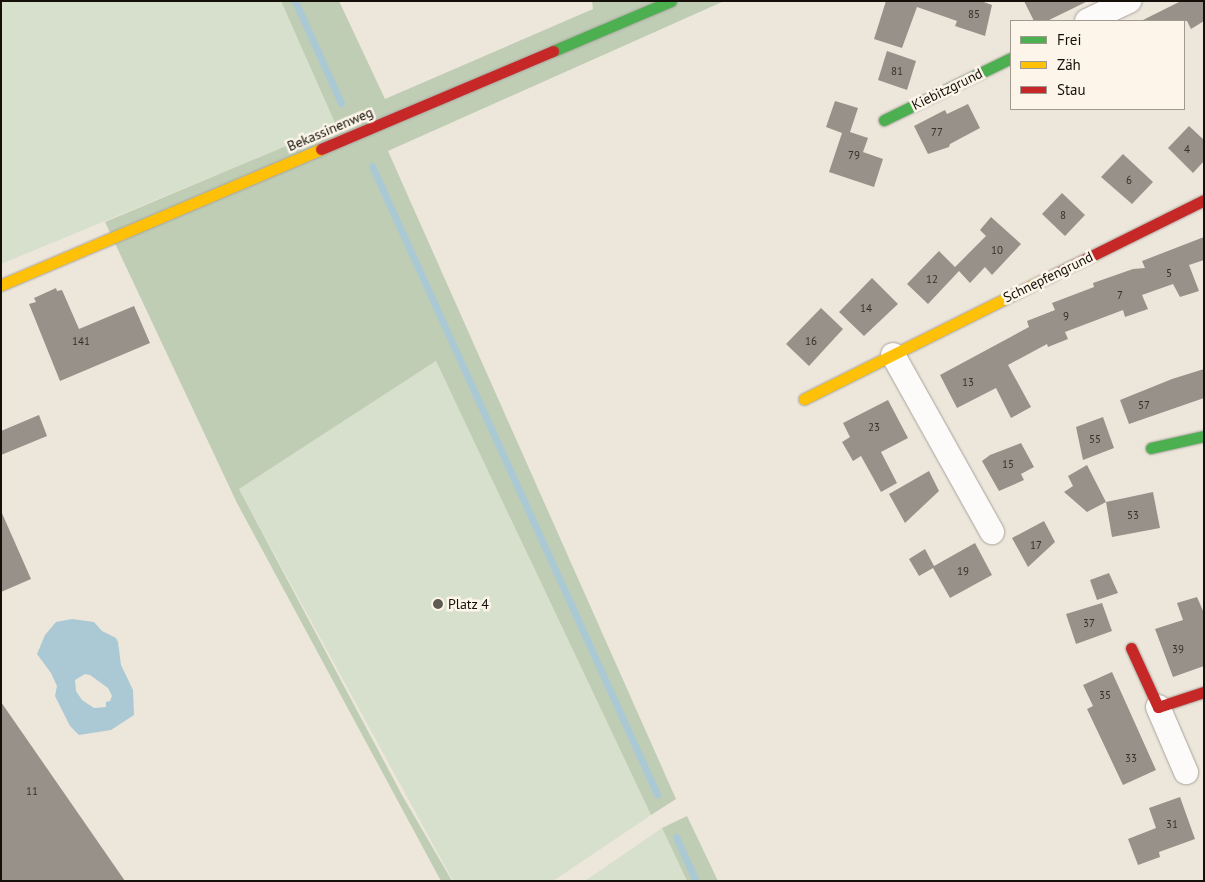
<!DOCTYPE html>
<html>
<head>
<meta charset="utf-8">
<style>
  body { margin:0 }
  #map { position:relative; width:1205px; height:882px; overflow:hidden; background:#ede6db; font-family:"PT Sans",sans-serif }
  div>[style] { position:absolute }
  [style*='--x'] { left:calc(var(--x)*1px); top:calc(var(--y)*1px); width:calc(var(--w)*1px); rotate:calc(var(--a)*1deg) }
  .green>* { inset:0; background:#d6e0cc }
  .forest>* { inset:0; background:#bfcdb5 }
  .water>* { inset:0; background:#aac9d4 }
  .stream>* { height:7px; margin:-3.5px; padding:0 3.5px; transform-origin:3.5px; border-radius:3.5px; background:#aac9d4 }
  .building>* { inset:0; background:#98918a }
  .roads { filter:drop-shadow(0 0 1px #a8a39b) drop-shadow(0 0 1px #a8a39b) }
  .street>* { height:24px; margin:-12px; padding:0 12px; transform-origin:12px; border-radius:12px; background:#fcfbfa }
  .fast>* { height:11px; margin:-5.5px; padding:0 5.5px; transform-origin:5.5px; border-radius:5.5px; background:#4caf50 }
  .slow>* { height:11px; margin:-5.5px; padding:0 5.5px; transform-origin:5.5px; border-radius:5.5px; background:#ffc107 }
  .jam>* { height:11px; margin:-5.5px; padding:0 5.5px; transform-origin:5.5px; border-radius:5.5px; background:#c62828 }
  .dots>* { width:14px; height:14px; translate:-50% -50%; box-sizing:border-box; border:2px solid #fdf5e9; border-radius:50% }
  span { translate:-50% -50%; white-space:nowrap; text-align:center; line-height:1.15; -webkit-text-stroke:5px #fdf5e9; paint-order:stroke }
  .number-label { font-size:11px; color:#353029 }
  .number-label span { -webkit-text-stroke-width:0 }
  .street-label { font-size:14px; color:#141009 }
  .poi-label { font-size:14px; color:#141009 }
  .left { translate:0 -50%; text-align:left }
  .frame { position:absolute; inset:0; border:2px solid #141009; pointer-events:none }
  .legend { position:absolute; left:1010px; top:20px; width:175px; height:90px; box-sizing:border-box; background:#fdf5e9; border:1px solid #a0998f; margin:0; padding:6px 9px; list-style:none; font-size:15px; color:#141009 }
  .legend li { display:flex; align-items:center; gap:10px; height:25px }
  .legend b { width:25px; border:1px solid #a0998f }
</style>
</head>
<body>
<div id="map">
  <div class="green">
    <i style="clip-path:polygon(1px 1px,281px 1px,337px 125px,1px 264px)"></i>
    <i style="clip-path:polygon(436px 361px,453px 397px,457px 396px,531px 562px,651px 815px,553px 881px,453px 881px,239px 489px)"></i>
    <i style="clip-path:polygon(662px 828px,687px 881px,585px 881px)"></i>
  </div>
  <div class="forest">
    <i style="clip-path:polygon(281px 1px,339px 1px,385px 99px,593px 9px,592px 1px,722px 2px,388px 151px,676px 799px,651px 815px,436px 361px,239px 489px,402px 795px,452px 881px,441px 881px,237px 503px,105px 222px,336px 125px)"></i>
    <i style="clip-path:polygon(687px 816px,718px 881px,687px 881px,662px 828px)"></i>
  </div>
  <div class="water">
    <i style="clip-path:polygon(evenodd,72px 619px,94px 622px,102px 631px,116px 638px,118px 642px,121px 665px,133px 690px,134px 715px,111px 730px,79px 735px,70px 726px,55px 696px,57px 686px,51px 673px,37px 654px,45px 635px,56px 622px,72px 619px,85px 674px,90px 675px,108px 688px,112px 696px,110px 701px,106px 702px,106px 707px,94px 708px,82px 700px,76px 691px,75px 680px,85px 674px)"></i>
  </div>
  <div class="stream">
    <i style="--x:295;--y:1;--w:112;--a:65.7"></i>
    <i style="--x:372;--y:166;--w:690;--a:65.59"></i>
    <i style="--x:676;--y:837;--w:48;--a:65.6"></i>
  </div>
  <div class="building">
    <i style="clip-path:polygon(886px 1px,981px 1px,992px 5px,985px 36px,955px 26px,957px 21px,917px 7px,902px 48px,874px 39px)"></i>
    <i style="clip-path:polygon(1024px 1px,1088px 1px,1047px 21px,1034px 21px)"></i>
    <i style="clip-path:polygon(1181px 1px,1204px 1px,1204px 21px,1191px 29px,1187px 21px,1141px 21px)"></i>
    <i style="clip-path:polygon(887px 51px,916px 61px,907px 90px,878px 80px)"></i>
    <i style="clip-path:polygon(835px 101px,858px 108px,850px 132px,868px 138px,863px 152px,883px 159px,874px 187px,829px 172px,842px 133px,826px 127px)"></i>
    <i style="clip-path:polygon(968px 104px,980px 128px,950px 144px,949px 147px,928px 154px,914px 126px,945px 110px,947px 114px)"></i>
    <i style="clip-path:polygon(1189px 126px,1204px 140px,1204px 161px,1193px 173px,1168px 148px)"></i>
    <i style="clip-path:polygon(1123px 154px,1153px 182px,1132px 204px,1101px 177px)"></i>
    <i style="clip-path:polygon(1062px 193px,1085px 215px,1065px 236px,1042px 214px)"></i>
    <i style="clip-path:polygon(991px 217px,1021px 244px,992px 275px,985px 267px,970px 283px,959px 271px,928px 304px,907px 284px,939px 251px,955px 267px,986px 236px,980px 230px)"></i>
    <i style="clip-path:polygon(1204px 237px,1204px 260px,1189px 265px,1199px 291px,1180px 297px,1173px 284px,1142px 295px,1148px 309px,1125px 317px,1123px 310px,1065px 332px,1068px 339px,1048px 347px,1047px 344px,1008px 365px,1031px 407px,1011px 418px,996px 388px,957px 408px,940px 375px,1029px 327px,1027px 321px,1055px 310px,1052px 303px,1094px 287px,1093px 283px,1133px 269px,1145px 268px,1142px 261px)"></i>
    <i style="clip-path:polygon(872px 278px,898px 304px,864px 336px,839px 312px)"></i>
    <i style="clip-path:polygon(56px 288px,57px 291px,62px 290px,79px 329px,134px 306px,150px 343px,60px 381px,29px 304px,36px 302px,34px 298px)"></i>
    <i style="clip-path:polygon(821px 308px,843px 329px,809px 366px,786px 344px)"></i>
    <i style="clip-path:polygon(1204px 369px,1204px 398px,1129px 424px,1120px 400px,1172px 379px)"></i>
    <i style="clip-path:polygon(888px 400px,908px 438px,881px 452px,897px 483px,881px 492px,861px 456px,853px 461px,842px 442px,850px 437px,843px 423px)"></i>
    <i style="clip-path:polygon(39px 415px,47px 436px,1px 455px,1px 431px)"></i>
    <i style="clip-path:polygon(1103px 417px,1114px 448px,1083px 460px,1076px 427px)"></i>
    <i style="clip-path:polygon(1021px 443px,1034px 467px,1021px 474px,1024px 480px,999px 491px,982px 461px,990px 455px)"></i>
    <i style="clip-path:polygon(1087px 465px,1106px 502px,1153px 492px,1160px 528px,1112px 537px,1106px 502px,1087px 512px,1064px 492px,1073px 486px,1068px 476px)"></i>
    <i style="clip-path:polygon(929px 471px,939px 491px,905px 523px,889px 494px)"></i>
    <i style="clip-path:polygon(1px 511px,31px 579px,1px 592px)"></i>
    <i style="clip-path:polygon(1044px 521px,1055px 542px,1028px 567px,1012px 538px)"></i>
    <i style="clip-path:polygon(975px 543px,992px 575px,950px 598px,933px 568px,919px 576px,909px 559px,925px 549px,934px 566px)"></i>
    <i style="clip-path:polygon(1109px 573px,1118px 593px,1097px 600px,1090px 580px)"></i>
    <i style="clip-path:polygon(1197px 597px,1204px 613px,1204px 666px,1173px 677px,1155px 629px,1183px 620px,1177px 603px)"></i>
    <i style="clip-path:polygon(1102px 603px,1112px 631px,1076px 644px,1066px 614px)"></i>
    <i style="clip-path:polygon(1112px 672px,1156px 770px,1123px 785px,1087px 709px,1093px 706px,1083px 685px)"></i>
    <i style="clip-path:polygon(1px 702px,125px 881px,1px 881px)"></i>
    <i style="clip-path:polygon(1180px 797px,1195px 839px,1159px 852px,1160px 857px,1138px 865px,1128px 839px,1156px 828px,1149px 808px)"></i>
  </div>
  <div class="roads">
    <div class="street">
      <i style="--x:1087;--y:21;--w:47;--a:-25.5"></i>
      <i style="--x:893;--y:355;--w:203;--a:60.8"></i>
      <i style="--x:1158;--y:707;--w:71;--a:66.7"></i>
    </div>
    <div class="fast">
      <i style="--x:553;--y:51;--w:128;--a:-23"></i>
      <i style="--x:884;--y:120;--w:141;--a:-26"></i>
      <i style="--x:1151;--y:448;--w:54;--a:-12.8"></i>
    </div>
    <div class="slow">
      <i style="--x:1;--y:285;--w:348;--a:-23"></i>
      <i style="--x:804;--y:399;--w:263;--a:-26.5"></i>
    </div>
    <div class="jam">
      <i style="--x:321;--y:149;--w:252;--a:-22.9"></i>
      <i style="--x:1039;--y:282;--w:184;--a:-26.4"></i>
      <i style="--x:1131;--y:648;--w:65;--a:65.4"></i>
      <i style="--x:1158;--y:707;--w:48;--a:-18.1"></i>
    </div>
  </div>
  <div class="dots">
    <i style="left:438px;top:604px;background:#605b52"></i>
  </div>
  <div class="number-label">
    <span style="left:974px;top:14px">85</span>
    <span style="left:897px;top:71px">81</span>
    <span style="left:937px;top:132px">77</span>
    <span style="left:1187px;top:149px">4</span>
    <span style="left:854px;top:155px">79</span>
    <span style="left:1129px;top:180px">6</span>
    <span style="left:1063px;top:215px">8</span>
    <span style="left:997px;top:250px">10</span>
    <span style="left:1169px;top:273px">5</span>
    <span style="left:932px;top:279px">12</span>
    <span style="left:1120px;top:295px">7</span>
    <span style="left:866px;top:308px">14</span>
    <span style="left:1066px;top:316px">9</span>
    <span style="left:81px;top:341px">141</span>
    <span style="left:811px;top:341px">16</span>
    <span style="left:968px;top:382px">13</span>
    <span style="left:1144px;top:405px">57</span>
    <span style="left:874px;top:427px">23</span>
    <span style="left:1095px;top:439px">55</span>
    <span style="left:1008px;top:464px">15</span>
    <span style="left:1133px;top:515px">53</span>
    <span style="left:1036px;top:545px">17</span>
    <span style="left:963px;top:571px">19</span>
    <span style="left:1089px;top:623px">37</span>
    <span style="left:1178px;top:649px">39</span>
    <span style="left:1105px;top:695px">35</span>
    <span style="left:1131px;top:758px">33</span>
    <span style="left:32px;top:791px">11</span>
    <span style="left:1172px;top:824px">31</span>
  </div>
  <div class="street-label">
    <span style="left:947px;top:89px;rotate:-26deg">Kiebitzgrund</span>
    <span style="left:330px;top:129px;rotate:-23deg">Bekassinenweg</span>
    <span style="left:1048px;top:277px;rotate:-26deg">Schnepfengrund</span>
  </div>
  <div class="poi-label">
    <span class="left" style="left:448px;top:604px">Platz 4</span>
  </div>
  <div class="frame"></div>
  <ul class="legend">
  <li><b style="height:6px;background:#4caf50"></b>Frei</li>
  <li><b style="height:6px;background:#ffc107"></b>Zäh</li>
  <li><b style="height:6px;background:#c62828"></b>Stau</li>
  </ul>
</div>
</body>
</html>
